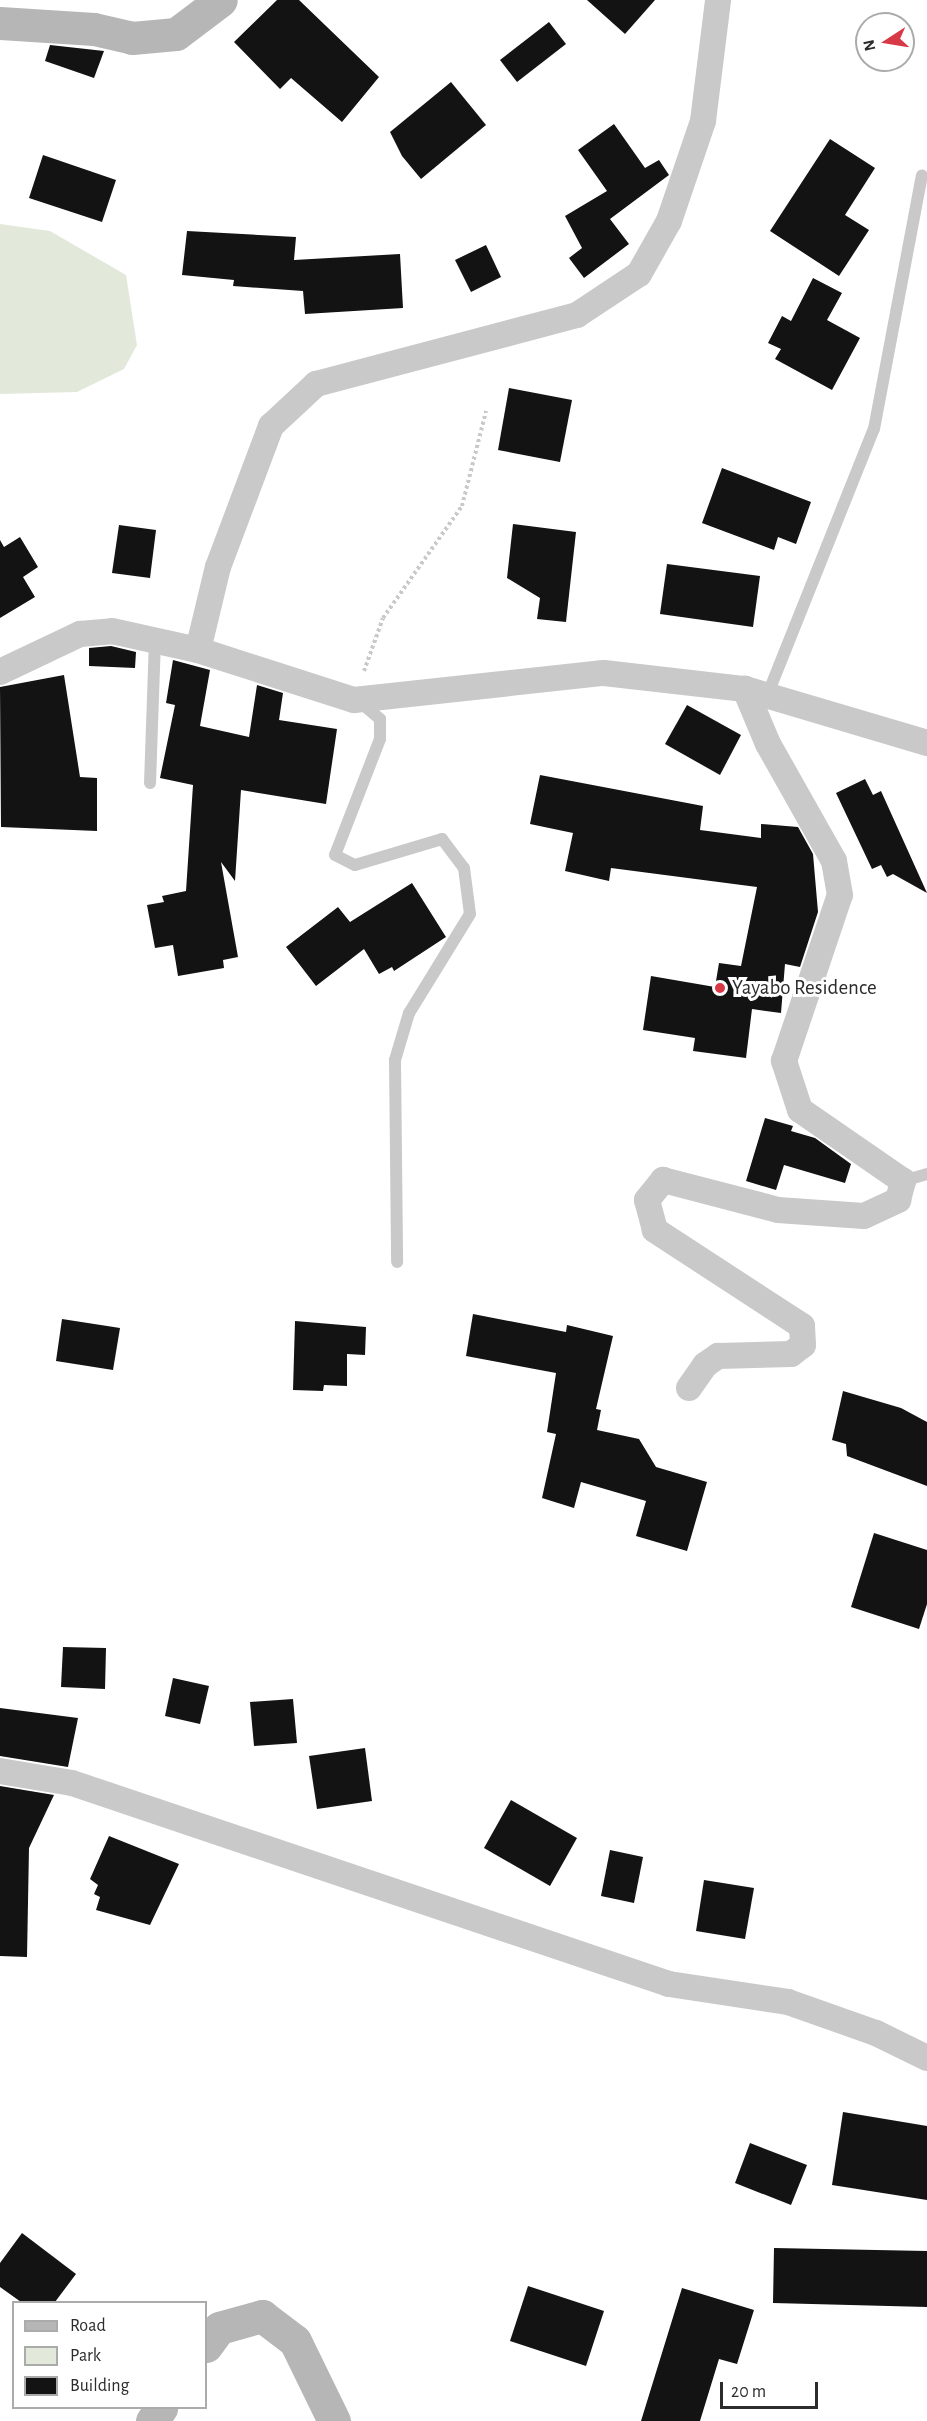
<!DOCTYPE html>
<html>
<head>
<meta charset="utf-8">
<style>
  body { margin:0 }
  #map { position:relative; width:927px; height:2421px; overflow:hidden; background:#fff; font-family:"Alegreya Sans",sans-serif }
  div>[style] { position:absolute }
  [style*='--x'] { left:calc(var(--x)*1px); top:calc(var(--y)*1px); width:calc(var(--w)*1px); rotate:calc(var(--a)*1deg) }
  .green>* { inset:0; background:#e2e9da }
  .building>* { inset:0; background:#131313 }
  .path>* { height:4px; margin-top:-2px; transform-origin:0; background:repeating-linear-gradient(90deg,#c9c9c9 0 3px,transparent 0 6px) }
  .lane>* { height:12px; margin:-6px; padding:0 6px; transform-origin:6px; border-radius:6px; background:#c9c9c9 }
  .street>* { height:26px; margin:-13px; padding:0 13px; transform-origin:13px; border-radius:13px; background:#c9c9c9 }
  .secondary>* { height:33px; margin:-16.5px; padding:0 16.5px; transform-origin:16.5px; border-radius:16.5px; background:#b6b6b6 }
  .dots>* { width:16px; height:16px; translate:-50% -50%; box-sizing:border-box; border:3px solid #fff; border-radius:50% }
  span { translate:-50% -50%; white-space:nowrap; text-align:center; line-height:1.15; -webkit-text-stroke:6px #fff; paint-order:stroke }
  .poi-label { font-size:21px; color:#2c2c2c }
  .left { translate:0 -50%; text-align:left }
  .legend { position:absolute; left:12px; top:2301px; width:195px; height:108px; box-sizing:border-box; background:#fff; border:2px solid #ababab; margin:0; padding:8px 10px; list-style:none; font-size:18px; color:#2c2c2c }
  .legend li { display:flex; align-items:center; gap:12px; height:30px }
  .legend b { width:30px; border:2px solid #ababab }
  .north { position:absolute; left:855px; top:12px; width:60px; height:60px; box-sizing:border-box; background:#fff; border:2px solid #ababab; border-radius:50%; rotate:258deg; font-size:16px; font-weight:700; line-height:24px; text-align:center; color:#2c2c2c }
  .north::after { content:''; display:block; margin:auto; width:21px; height:27px; background:#d73946; clip-path:polygon(50% 0,100% 100%,50% 72%,0 100%) }
  .scale { position:absolute; left:720px; top:2382px; width:98px; height:27px; box-sizing:border-box; border:3px solid #2c2c2c; border-top:0; padding-left:8px; font-size:18px; line-height:21px; white-space:nowrap; color:#2c2c2c; -webkit-text-stroke:4px #fff; paint-order:stroke }
</style>
</head>
<body>
<div id="map">
  <div class="green">
    <i style="clip-path:polygon(0 224px,50px 231px,126px 275px,137px 345px,124px 369px,77px 392px,0 394px)"></i>
  </div>
  <div class="building">
    <i style="clip-path:polygon(277px 0,299px 0,379px 77px,342px 122px,291px 78px,280px 89px,234px 42px)"></i>
    <i style="clip-path:polygon(587px 0,655px 0,625px 34px)"></i>
    <i style="clip-path:polygon(549px 22px,566px 44px,517px 82px,500px 60px)"></i>
    <i style="clip-path:polygon(50px 45px,104px 51px,94px 78px,45px 61px)"></i>
    <i style="clip-path:polygon(451px 82px,486px 125px,421px 179px,402px 156px,390px 132px)"></i>
    <i style="clip-path:polygon(614px 124px,645px 168px,659px 160px,669px 175px,610px 219px,629px 244px,584px 278px,569px 258px,582px 248px,565px 216px,607px 191px,578px 150px)"></i>
    <i style="clip-path:polygon(830px 139px,875px 168px,845px 215px,869px 230px,839px 276px,770px 231px)"></i>
    <i style="clip-path:polygon(43px 155px,116px 180px,102px 222px,29px 198px)"></i>
    <i style="clip-path:polygon(187px 231px,296px 237px,294px 260px,400px 254px,403px 308px,305px 314px,303px 291px,233px 286px,234px 280px,182px 275px)"></i>
    <i style="clip-path:polygon(486px 245px,501px 277px,471px 292px,455px 260px)"></i>
    <i style="clip-path:polygon(813px 278px,842px 293px,827px 320px,860px 338px,832px 390px,775px 359px,781px 349px,768px 343px,782px 316px,791px 321px)"></i>
    <i style="clip-path:polygon(509px 388px,572px 400px,560px 462px,498px 450px)"></i>
    <i style="clip-path:polygon(722px 468px,811px 502px,796px 544px,778px 537px,774px 550px,702px 523px)"></i>
    <i style="clip-path:polygon(513px 524px,576px 532px,566px 622px,537px 619px,540px 598px,507px 578px)"></i>
    <i style="clip-path:polygon(119px 525px,156px 530px,150px 578px,112px 573px)"></i>
    <i style="clip-path:polygon(20px 537px,38px 567px,23px 577px,35px 597px,0 618px,0 540px,4px 547px)"></i>
    <i style="clip-path:polygon(667px 564px,760px 576px,753px 627px,660px 614px)"></i>
    <i style="clip-path:polygon(111px 646px,136px 652px,135px 668px,89px 666px,89px 648px)"></i>
    <i style="clip-path:polygon(173px 660px,210px 670px,200px 726px,249px 737px,257px 685px,283px 693px,279px 720px,337px 729px,326px 804px,241px 790px,235px 881px,221px 862px,238px 957px,223px 960px,224px 968px,178px 976px,173px 945px,155px 948px,147px 905px,164px 902px,162px 896px,186px 891px,193px 785px,160px 778px,175px 705px,166px 703px)"></i>
    <i style="clip-path:polygon(64px 675px,80px 777px,97px 778px,97px 831px,1px 827px,0 687px)"></i>
    <i style="clip-path:polygon(687px 705px,741px 735px,720px 775px,665px 744px)"></i>
    <i style="clip-path:polygon(540px 775px,703px 806px,700px 830px,761px 838px,761px 824px,798px 827px,813px 854px,818px 912px,800px 967px,785px 964px,781px 1013px,752px 1009px,746px 1058px,693px 1051px,695px 1038px,643px 1030px,651px 976px,715px 987px,719px 963px,741px 966px,757px 887px,611px 868px,609px 881px,565px 871px,573px 833px,530px 824px)"></i>
    <i style="clip-path:polygon(865px 779px,873px 795px,881px 791px,927px 893px,893px 874px,887px 877px,881px 865px,872px 869px,836px 793px)"></i>
    <i style="clip-path:polygon(412px 883px,446px 937px,394px 971px,392px 967px,379px 974px,364px 949px,316px 986px,286px 947px,338px 907px,350px 922px)"></i>
    <i style="clip-path:polygon(765px 1118px,793px 1126px,791px 1131px,815px 1138px,851px 1164px,845px 1183px,784px 1165px,776px 1190px,746px 1181px)"></i>
    <i style="clip-path:polygon(473px 1314px,566px 1332px,567px 1325px,613px 1336px,596px 1409px,601px 1410px,597px 1430px,639px 1439px,656px 1467px,707px 1482px,687px 1551px,636px 1536px,646px 1501px,581px 1482px,574px 1508px,542px 1498px,556px 1434px,547px 1432px,556px 1373px,466px 1356px)"></i>
    <i style="clip-path:polygon(62px 1319px,120px 1328px,113px 1370px,56px 1361px)"></i>
    <i style="clip-path:polygon(295px 1321px,366px 1327px,365px 1355px,347px 1354px,347px 1386px,324px 1385px,323px 1391px,293px 1390px)"></i>
    <i style="clip-path:polygon(843px 1391px,901px 1408px,927px 1422px,927px 1486px,847px 1456px,846px 1444px,832px 1440px)"></i>
    <i style="clip-path:polygon(874px 1533px,927px 1550px,927px 1604px,919px 1629px,851px 1607px)"></i>
    <i style="clip-path:polygon(63px 1647px,106px 1648px,105px 1689px,61px 1687px)"></i>
    <i style="clip-path:polygon(173px 1678px,209px 1686px,200px 1724px,165px 1716px)"></i>
    <i style="clip-path:polygon(293px 1699px,297px 1743px,254px 1746px,250px 1702px)"></i>
    <i style="clip-path:polygon(0 1708px,78px 1718px,68px 1767px,0 1756px)"></i>
    <i style="clip-path:polygon(365px 1748px,372px 1801px,317px 1809px,309px 1756px)"></i>
    <i style="clip-path:polygon(0 1786px,54px 1795px,29px 1848px,27px 1957px,0 1956px)"></i>
    <i style="clip-path:polygon(511px 1800px,577px 1838px,550px 1886px,484px 1848px)"></i>
    <i style="clip-path:polygon(109px 1836px,179px 1864px,150px 1925px,96px 1910px,100px 1897px,94px 1894px,98px 1885px,90px 1879px)"></i>
    <i style="clip-path:polygon(610px 1850px,643px 1857px,634px 1903px,601px 1896px)"></i>
    <i style="clip-path:polygon(704px 1880px,754px 1888px,745px 1939px,696px 1931px)"></i>
    <i style="clip-path:polygon(843px 2112px,927px 2126px,927px 2200px,832px 2185px)"></i>
    <i style="clip-path:polygon(750px 2143px,807px 2165px,791px 2205px,735px 2183px)"></i>
    <i style="clip-path:polygon(22px 2233px,76px 2274px,55px 2302px,21px 2302px,0 2287px,0 2263px)"></i>
    <i style="clip-path:polygon(774px 2248px,927px 2251px,927px 2307px,773px 2303px)"></i>
    <i style="clip-path:polygon(528px 2286px,604px 2311px,586px 2366px,510px 2341px)"></i>
    <i style="clip-path:polygon(682px 2288px,754px 2310px,737px 2364px,719px 2359px,700px 2421px,641px 2421px)"></i>
  </div>
  <div class="path">
    <i style="--x:364;--y:671;--w:56;--a:-70.3"></i>
    <i style="--x:383;--y:618;--w:137;--a:-54.8"></i>
    <i style="--x:462;--y:506;--w:98;--a:-75.8"></i>
  </div>
  <div class="lane">
    <i style="--x:767;--y:696;--w:288;--a:-68.2"></i>
    <i style="--x:874;--y:429;--w:258;--a:-79.3"></i>
    <i style="--x:361;--y:703;--w:25;--a:40"></i>
    <i style="--x:380;--y:719;--w:20;--a:90"></i>
    <i style="--x:380;--y:739;--w:124;--a:111.2"></i>
    <i style="--x:335;--y:855;--w:22;--a:27"></i>
    <i style="--x:355;--y:865;--w:91;--a:-16.6"></i>
    <i style="--x:442;--y:839;--w:36;--a:53"></i>
    <i style="--x:464;--y:868;--w:46;--a:82.6"></i>
    <i style="--x:470;--y:914;--w:116;--a:121.6"></i>
    <i style="--x:409;--y:1013;--w:49;--a:106.6"></i>
    <i style="--x:395;--y:1060;--w:202;--a:89.4"></i>
    <i style="--x:150;--y:783;--w:141;--a:-88"></i>
    <i style="--x:903;--y:1181;--w:25;--a:-16"></i>
  </div>
  <div class="street">
    <i style="--x:198;--y:650;--w:85;--a:-76.5"></i>
    <i style="--x:218;--y:567;--w:151;--a:-69.4"></i>
    <i style="--x:271;--y:426;--w:62;--a:-43"></i>
    <i style="--x:316;--y:384;--w:270;--a:-14.8"></i>
    <i style="--x:577;--y:315;--w:74;--a:-33.5"></i>
    <i style="--x:639;--y:274;--w:61;--a:-60.5"></i>
    <i style="--x:669;--y:221;--w:106;--a:-71.2"></i>
    <i style="--x:703;--y:121;--w:122;--a:-82.9"></i>
    <i style="--x:0;--y:672;--w:89;--a:-25.4"></i>
    <i style="--x:80;--y:634;--w:32;--a:-5"></i>
    <i style="--x:112;--y:631;--w:88;--a:12.5"></i>
    <i style="--x:198;--y:650;--w:164;--a:17.8"></i>
    <i style="--x:354;--y:700;--w:251;--a:-6.2"></i>
    <i style="--x:604;--y:673;--w:142;--a:6.5"></i>
    <i style="--x:745;--y:689;--w:190;--a:16.5"></i>
    <i style="--x:689;--y:1388;--w:28;--a:-55"></i>
    <i style="--x:705;--y:1365;--w:16;--a:-35"></i>
    <i style="--x:718;--y:1356;--w:73;--a:-1.6"></i>
    <i style="--x:791;--y:1354;--w:15;--a:-37"></i>
    <i style="--x:803;--y:1345;--w:19;--a:-93"></i>
    <i style="--x:802;--y:1326;--w:176;--a:-146.9"></i>
    <i style="--x:655;--y:1230;--w:31;--a:-105"></i>
    <i style="--x:647;--y:1200;--w:26;--a:-51"></i>
    <i style="--x:663;--y:1180;--w:119;--a:14.6"></i>
    <i style="--x:778;--y:1210;--w:86;--a:4"></i>
    <i style="--x:864;--y:1216;--w:38;--a:-25"></i>
    <i style="--x:898;--y:1200;--w:20;--a:-75"></i>
    <i style="--x:903;--y:1181;--w:125;--a:-145.4"></i>
    <i style="--x:800;--y:1110;--w:52;--a:-108.1"></i>
    <i style="--x:784;--y:1061;--w:175;--a:-71.4"></i>
    <i style="--x:840;--y:895;--w:35;--a:-100"></i>
    <i style="--x:834;--y:861;--w:134;--a:-119.4"></i>
    <i style="--x:768;--y:744;--w:60;--a:-112.7"></i>
    <i style="--x:0;--y:1771;--w:73;--a:9.5"></i>
    <i style="--x:72;--y:1783;--w:630;--a:18.61"></i>
    <i style="--x:669;--y:1984;--w:120;--a:8.6"></i>
    <i style="--x:788;--y:2002;--w:93;--a:19.4"></i>
    <i style="--x:876;--y:2033;--w:57;--a:26.1"></i>
  </div>
  <div class="secondary">
    <i style="--x:0;--y:23;--w:94;--a:3.7"></i>
    <i style="--x:94;--y:29;--w:39;--a:13"></i>
    <i style="--x:132;--y:38;--w:44;--a:-5.2"></i>
    <i style="--x:176;--y:34;--w:56;--a:-37.1"></i>
    <i style="--x:206;--y:2346;--w:22;--a:-54"></i>
    <i style="--x:219;--y:2328;--w:45;--a:-15.6"></i>
    <i style="--x:262;--y:2316;--w:41;--a:37.1"></i>
    <i style="--x:295;--y:2341;--w:89;--a:64"></i>
    <i style="--x:152;--y:2421;--w:16;--a:-55"></i>
  </div>
  <div class="dots">
    <i style="left:720px;top:988px;background:#d73946"></i>
  </div>
  <div class="poi-label">
    <span class="left" style="left:732px;top:988px">Yayabo Residence</span>
  </div>
  <ul class="legend">
  <li><b style="height:8px;background:#b6b6b6"></b>Road</li>
  <li><b style="height:16px;background:#e2e9da"></b>Park</li>
  <li><b style="height:16px;background:#131313"></b>Building</li>
  </ul>
  <div class="north">N</div>
  <div class="scale">20 m</div>
</div>
</body>
</html>
